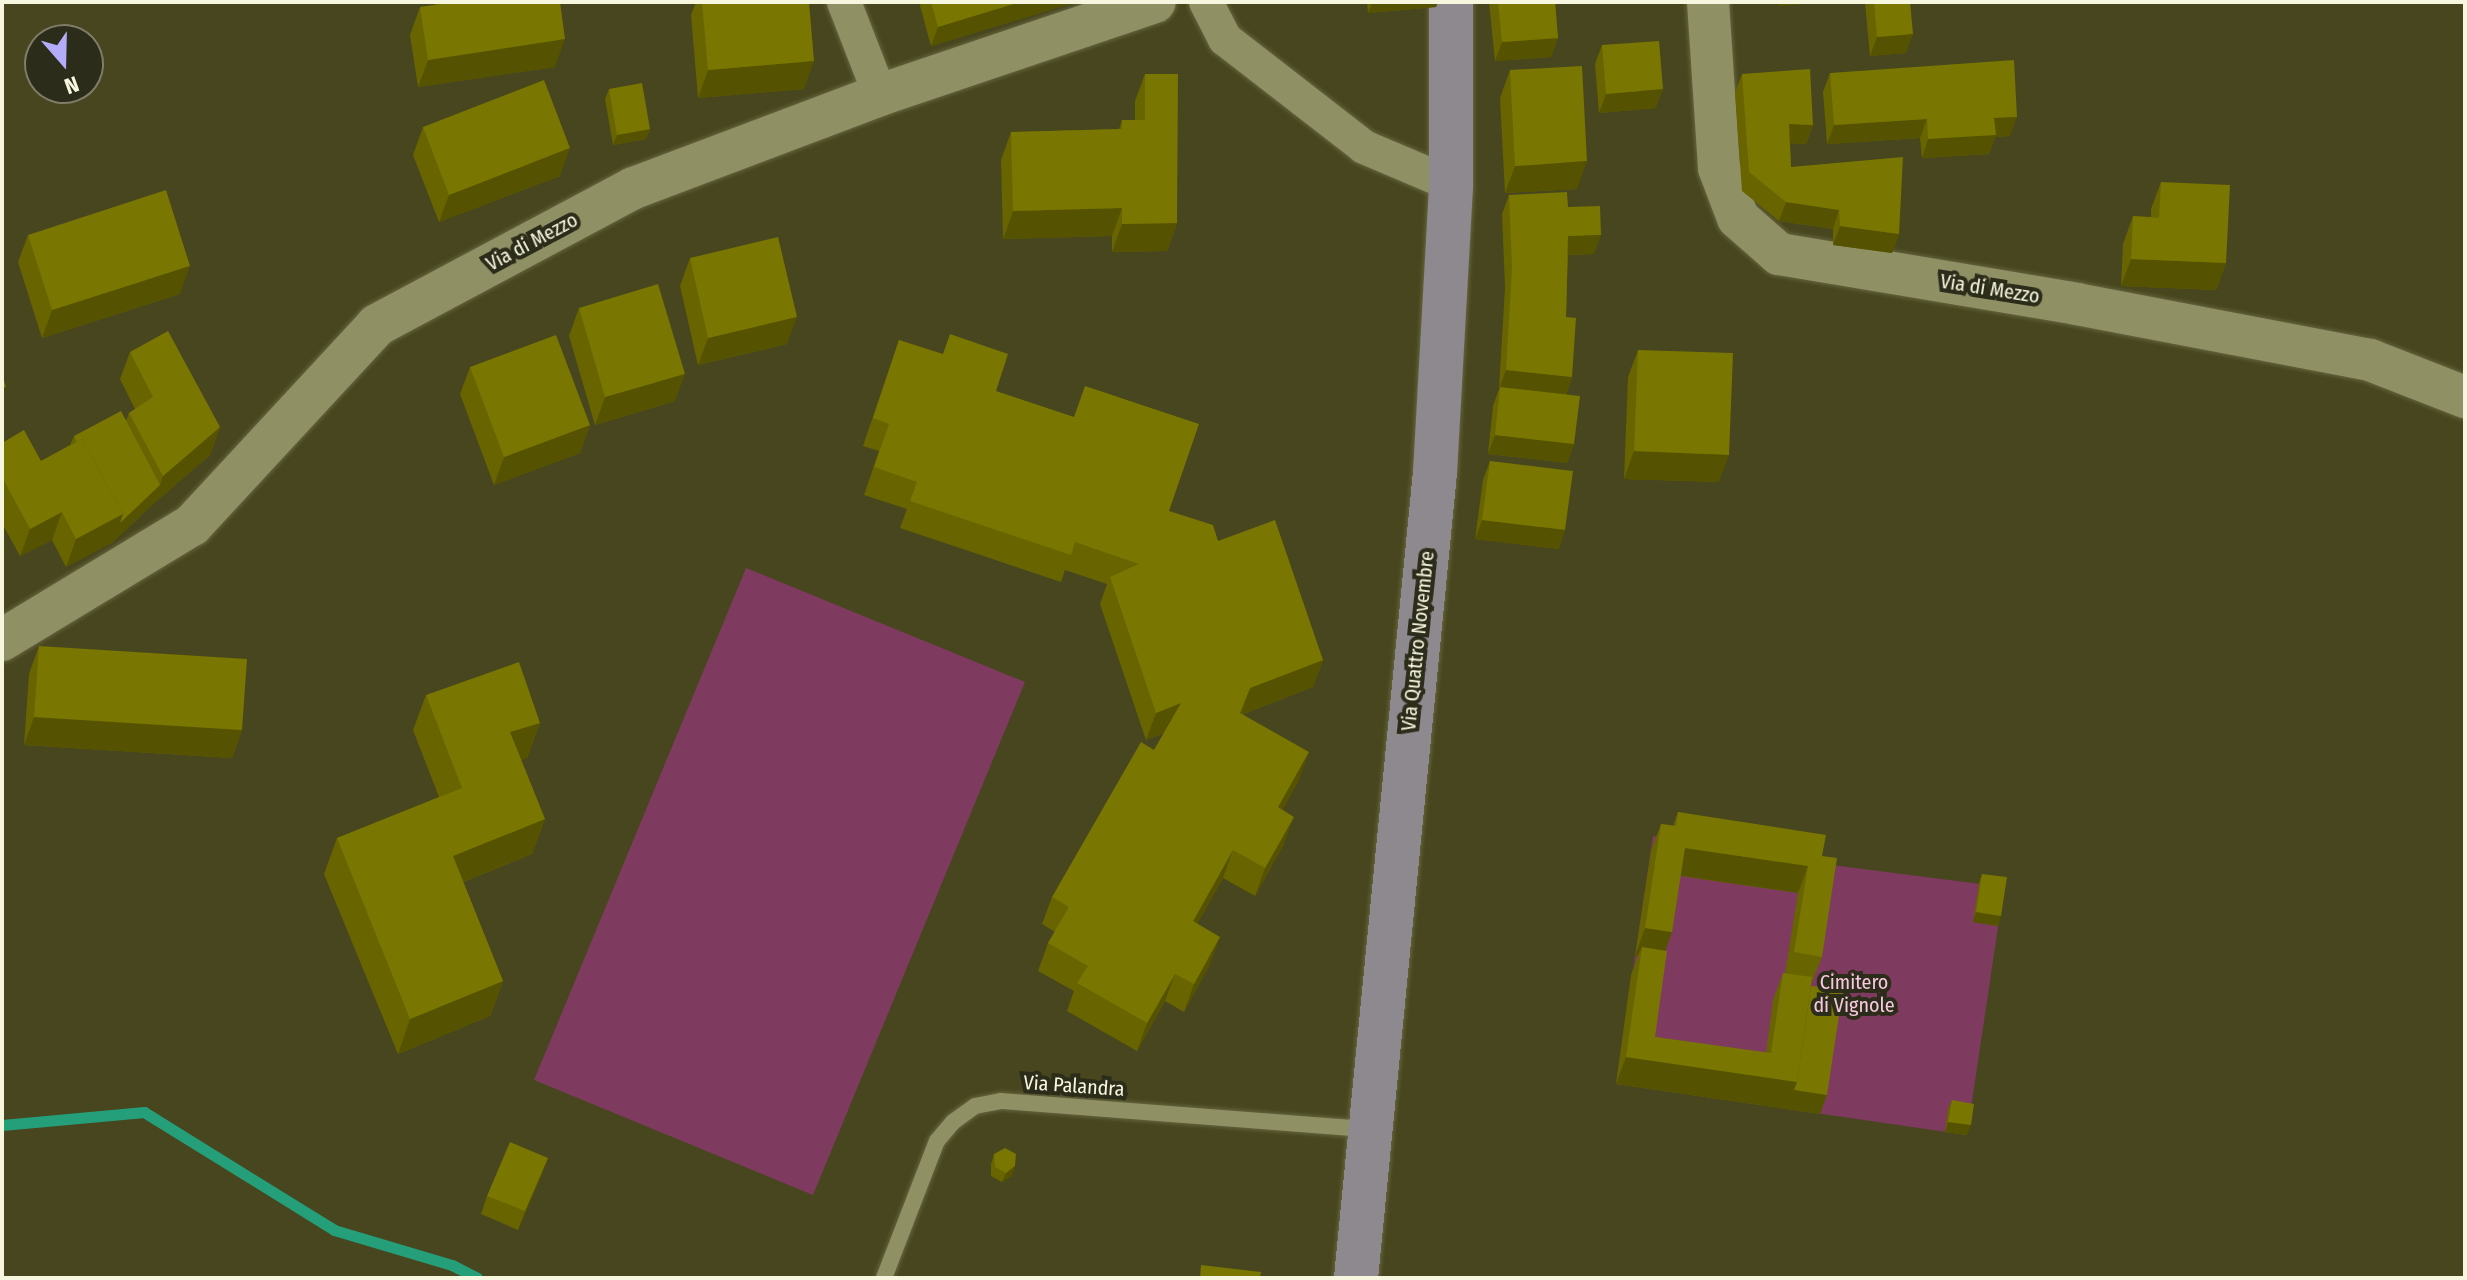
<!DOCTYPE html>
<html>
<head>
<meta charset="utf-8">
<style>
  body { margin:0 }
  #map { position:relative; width:2467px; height:1280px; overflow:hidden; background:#47461e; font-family:"Fira Sans Condensed",sans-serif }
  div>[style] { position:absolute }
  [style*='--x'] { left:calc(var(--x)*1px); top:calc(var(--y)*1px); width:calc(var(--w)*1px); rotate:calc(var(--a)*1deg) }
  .green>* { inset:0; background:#7f3a60 }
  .stream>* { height:11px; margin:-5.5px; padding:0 5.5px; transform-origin:5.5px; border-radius:5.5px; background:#249f7a }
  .roads { filter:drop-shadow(0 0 2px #66653f) drop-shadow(0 0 2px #66653f) }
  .service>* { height:16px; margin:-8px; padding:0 8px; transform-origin:8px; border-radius:8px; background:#909065 }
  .minor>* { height:34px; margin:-17px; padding:0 17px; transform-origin:17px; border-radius:17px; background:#909065 }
  .tertiary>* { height:42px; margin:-21px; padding:0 21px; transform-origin:21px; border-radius:21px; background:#909065 }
  .secondary>* { height:44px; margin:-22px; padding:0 22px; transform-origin:22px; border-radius:22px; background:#8e888f }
  .wall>* { inset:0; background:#686501 }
  .shaded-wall>* { inset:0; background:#555301 }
  .building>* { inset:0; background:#797601 }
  span { translate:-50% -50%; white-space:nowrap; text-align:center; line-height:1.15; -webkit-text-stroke:8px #2c2c1a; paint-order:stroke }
  .street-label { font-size:20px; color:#f7f7e0 }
  .park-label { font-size:20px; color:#f7c9e0 }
  .frame { position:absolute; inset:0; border:4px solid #f7f7e0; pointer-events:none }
  .north { position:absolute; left:24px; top:24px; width:80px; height:80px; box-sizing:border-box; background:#2c2c1a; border:2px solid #7d7d69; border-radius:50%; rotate:160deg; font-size:22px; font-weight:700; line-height:32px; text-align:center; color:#f7f7e0 }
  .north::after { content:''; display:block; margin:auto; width:28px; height:36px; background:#b3adf9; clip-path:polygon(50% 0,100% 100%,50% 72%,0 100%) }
</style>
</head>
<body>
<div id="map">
  <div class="green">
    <i style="clip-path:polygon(746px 568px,1025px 682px,813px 1195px,534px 1080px)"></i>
    <i style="clip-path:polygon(1653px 836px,1816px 863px,2004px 887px,1967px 1135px,1616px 1084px)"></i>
  </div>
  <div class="stream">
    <i style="--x:2;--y:1125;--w:143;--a:-5.2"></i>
    <i style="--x:144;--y:1112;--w:224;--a:31.8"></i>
    <i style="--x:334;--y:1230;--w:123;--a:16.5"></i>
    <i style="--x:452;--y:1265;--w:28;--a:27"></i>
  </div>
  <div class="roads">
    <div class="service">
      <i style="--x:884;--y:1278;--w:147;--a:-68.9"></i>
      <i style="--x:937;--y:1141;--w:25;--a:-50"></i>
      <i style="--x:953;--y:1122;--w:27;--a:-36"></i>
      <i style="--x:975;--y:1106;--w:26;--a:-11"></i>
      <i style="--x:1001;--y:1101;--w:367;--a:4.4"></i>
    </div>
    <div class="minor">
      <i style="--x:844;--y:2;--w:100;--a:68.8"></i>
      <i style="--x:1206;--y:2;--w:42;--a:62.8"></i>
      <i style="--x:1225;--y:39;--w:176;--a:37.8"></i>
      <i style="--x:1364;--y:147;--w:95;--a:23"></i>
    </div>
    <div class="tertiary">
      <i style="--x:1708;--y:2;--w:166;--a:86.2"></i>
      <i style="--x:1719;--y:168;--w:53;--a:69.2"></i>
      <i style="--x:1738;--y:218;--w:55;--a:41.3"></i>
      <i style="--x:1779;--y:254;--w:302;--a:9.5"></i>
      <i style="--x:2077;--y:304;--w:298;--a:10.8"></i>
      <i style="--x:2370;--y:360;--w:102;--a:21.3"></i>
      <i style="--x:2;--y:640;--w:222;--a:-31.2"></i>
      <i style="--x:192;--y:525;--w:272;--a:-47.2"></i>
      <i style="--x:377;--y:325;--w:291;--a:-28.1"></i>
      <i style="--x:634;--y:188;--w:263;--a:-20.7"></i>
      <i style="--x:880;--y:95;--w:290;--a:-18.7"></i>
    </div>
    <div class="secondary">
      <i style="--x:1356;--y:1278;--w:809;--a:-84.4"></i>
      <i style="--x:1435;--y:473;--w:289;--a:-86.8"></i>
      <i style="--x:1451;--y:184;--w:182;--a:-90"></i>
    </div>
  </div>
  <div class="wall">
    <i style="clip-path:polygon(435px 2px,560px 2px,555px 67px,418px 87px,410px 35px,420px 7px,435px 5px)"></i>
    <i style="clip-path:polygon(696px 2px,809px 2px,804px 89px,698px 98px,691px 15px)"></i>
    <i style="clip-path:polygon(919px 2px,1076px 2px,931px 46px)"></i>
    <i style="clip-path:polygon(1367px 2px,1438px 2px,1436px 7px,1368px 13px)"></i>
    <i style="clip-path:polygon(1489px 2px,1555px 2px,1558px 38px,1551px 57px,1495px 61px)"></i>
    <i style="clip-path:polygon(1865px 2px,1910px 2px,1906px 53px,1870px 56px)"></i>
    <i style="clip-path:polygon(1602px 45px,1656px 108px,1599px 113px,1595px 64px)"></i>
    <i style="clip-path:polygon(1510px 70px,1577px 189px,1505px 193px,1500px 98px)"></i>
    <i style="clip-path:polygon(1830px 73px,2010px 136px,1995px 137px,1989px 154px,1922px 158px,1920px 138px,1827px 144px,1823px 92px)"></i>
    <i style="clip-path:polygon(1145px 74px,1177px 223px,1167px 251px,1112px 252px,1112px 236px,1003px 239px,1001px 160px,1011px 132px,1119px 129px,1122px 120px,1135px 120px,1135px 101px)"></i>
    <i style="clip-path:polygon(1742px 74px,1813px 125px,1806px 144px,1790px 143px,1791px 167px,1899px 234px,1892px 253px,1833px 245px,1833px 229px,1779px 221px,1742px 191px,1735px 92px)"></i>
    <i style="clip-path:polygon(609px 89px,650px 129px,646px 139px,613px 145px,605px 99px)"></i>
    <i style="clip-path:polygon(423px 127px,560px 176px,439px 222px,413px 155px)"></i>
    <i style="clip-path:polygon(2161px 182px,2226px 263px,2216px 290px,2121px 286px,2123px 244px,2133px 216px,2151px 217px,2151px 209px)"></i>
    <i style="clip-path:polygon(1509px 195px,1568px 207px,1594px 254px,1568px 255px,1566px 317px,1572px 377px,1566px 395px,1574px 444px,1567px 463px,1488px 454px,1493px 406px,1499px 389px,1505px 287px,1502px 214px)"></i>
    <i style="clip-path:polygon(28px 235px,180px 294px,42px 338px,18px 262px)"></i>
    <i style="clip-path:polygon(690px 258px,787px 344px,698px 365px,680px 286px)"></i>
    <i style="clip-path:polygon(579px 308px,675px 401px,595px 425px,569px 336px)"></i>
    <i style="clip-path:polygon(899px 340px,996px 391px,1169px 511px,1218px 541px,1323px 660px,1313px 687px,1243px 714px,1299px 780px,1282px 810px,1284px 844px,1255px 896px,1223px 878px,1197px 924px,1210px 964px,1184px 1012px,1165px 1001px,1137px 1051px,1067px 1011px,1074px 991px,1038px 971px,1048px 943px,1055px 932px,1042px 924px,1052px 897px,1154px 750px,1164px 733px,1146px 740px,1100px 604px,1107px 584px,1065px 570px,1061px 582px,900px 528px,907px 509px,864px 495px,879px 451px,863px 446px)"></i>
    <i style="clip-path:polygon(1638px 350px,1719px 482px,1624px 479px,1628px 377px)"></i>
    <i style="clip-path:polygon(130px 352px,220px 427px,210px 455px,153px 504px,113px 542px,66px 567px,52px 540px,20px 556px,2px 523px,2px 443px,41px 461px,70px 445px,74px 436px,126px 421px,129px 413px,135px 409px,120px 379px)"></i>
    <i style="clip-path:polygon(470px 367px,590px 425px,580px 453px,494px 485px,460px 394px)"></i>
    <i style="clip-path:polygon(1490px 461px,1559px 549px,1475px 539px,1483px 480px)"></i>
    <i style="clip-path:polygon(39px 646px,242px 730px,232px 758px,24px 745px,29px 674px)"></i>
    <i style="clip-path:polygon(426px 695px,540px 723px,527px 758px,521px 760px,545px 819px,532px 854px,463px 882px,503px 981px,490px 1016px,398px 1054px,324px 874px,337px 838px,439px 797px,413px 730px)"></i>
    <i style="clip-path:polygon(evenodd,1678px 812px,1822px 856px,1822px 957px,1811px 985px,1827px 1095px,1820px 1114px,1616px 1084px,1631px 975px,1638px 956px,1635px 956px,1651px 851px,1661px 824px,1673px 826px,1678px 812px,1680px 876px,1798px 893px,1785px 973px,1783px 973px,1773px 1000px,1766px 1053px,1655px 1037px,1665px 950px,1672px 932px,1680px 876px)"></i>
    <i style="clip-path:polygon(1982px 874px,1998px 926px,1973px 922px,1979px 883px)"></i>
    <i style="clip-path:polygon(1952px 1100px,1967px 1135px,1945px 1132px,1948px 1109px)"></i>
    <i style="clip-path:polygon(994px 1154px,1012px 1176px,1002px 1182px,991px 1176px,991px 1164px)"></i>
    <i style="clip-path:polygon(548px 1158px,518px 1230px,481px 1214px,487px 1196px)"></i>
  </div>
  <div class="shaded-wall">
    <i style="clip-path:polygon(1020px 2px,1076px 2px,931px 46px,938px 27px)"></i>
    <i style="clip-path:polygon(1372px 2px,1438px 2px,1436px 7px,1368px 13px)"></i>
    <i style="clip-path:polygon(1779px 2px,1818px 2px,1818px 3px,1778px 6px)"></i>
    <i style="clip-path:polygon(1913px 34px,1906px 53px,1870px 56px,1877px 37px)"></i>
    <i style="clip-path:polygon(1558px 38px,1551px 57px,1495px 61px,1502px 42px)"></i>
    <i style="clip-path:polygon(565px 39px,555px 67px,418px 87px,428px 60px)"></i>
    <i style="clip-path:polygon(814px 61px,804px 89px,698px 98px,708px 70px)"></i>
    <i style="clip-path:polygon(1663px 89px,1656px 108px,1599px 113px,1606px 94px)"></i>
    <i style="clip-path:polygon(2017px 117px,2010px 136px,1995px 137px,1989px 154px,1922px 158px,1928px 139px,1994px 118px)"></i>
    <i style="clip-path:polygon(1927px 119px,1920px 138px,1827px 144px,1834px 125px)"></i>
    <i style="clip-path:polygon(1789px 124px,1813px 125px,1806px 144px,1782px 143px)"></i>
    <i style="clip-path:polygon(650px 129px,646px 139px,613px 145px,617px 135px)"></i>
    <i style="clip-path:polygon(570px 148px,560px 176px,439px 222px,449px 195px)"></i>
    <i style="clip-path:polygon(1587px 161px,1577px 189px,1505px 193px,1515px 166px)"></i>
    <i style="clip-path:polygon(1786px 202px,1839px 210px,1833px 229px,1779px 221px)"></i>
    <i style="clip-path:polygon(1122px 208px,1112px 236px,1003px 239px,1013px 211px)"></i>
    <i style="clip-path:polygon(1177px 223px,1167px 251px,1112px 252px,1122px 224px)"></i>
    <i style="clip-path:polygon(1840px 226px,1899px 234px,1892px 253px,1833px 245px)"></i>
    <i style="clip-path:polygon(1601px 235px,1594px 254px,1561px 255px,1568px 236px)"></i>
    <i style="clip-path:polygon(2131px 259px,2226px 263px,2216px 290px,2121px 286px)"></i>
    <i style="clip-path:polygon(190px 266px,180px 294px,42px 338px,52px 310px)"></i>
    <i style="clip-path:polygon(797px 317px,787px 344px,698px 365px,708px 338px)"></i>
    <i style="clip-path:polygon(1506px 370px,1572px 377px,1566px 396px,1499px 389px)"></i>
    <i style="clip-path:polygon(685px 374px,675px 401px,595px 425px,605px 397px)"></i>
    <i style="clip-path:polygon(590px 425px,580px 453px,494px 485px,504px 457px)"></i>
    <i style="clip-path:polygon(220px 427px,210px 455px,153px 504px,163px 476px)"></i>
    <i style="clip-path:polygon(1495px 435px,1574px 444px,1567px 463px,1488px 454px)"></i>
    <i style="clip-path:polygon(1634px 451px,1729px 455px,1719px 482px,1624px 479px)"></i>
    <i style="clip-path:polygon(160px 485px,153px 504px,113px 542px,66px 567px,76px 539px)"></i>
    <i style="clip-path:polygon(62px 512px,52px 540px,20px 556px,30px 529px)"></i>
    <i style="clip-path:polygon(1482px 520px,1565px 530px,1559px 549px,1475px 539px)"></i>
    <i style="clip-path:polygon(1323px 660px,1313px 687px,1240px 715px,1230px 740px,1250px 688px)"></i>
    <i style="clip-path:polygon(1181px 703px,1171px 730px,1146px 740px,1156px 713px)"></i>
    <i style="clip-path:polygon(34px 717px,242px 730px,232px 758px,24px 745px)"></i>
    <i style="clip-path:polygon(540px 723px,527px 758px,497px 767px,510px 732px)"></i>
    <i style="clip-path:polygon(1309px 752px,1299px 780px,1268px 835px,1278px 807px)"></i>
    <i style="clip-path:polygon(1294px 817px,1284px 844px,1255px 896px,1265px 868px)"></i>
    <i style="clip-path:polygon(545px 819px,532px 854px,440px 891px,453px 856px)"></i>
    <i style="clip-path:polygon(1685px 848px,1808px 866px,1798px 893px,1675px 875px)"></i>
    <i style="clip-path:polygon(1233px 850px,1223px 878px,1183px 949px,1193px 921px)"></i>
    <i style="clip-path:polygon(1976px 912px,2001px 916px,1998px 926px,1973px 922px)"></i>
    <i style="clip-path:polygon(1645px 928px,1672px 932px,1662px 960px,1642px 947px,1638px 956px,1635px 956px)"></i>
    <i style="clip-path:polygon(1220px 937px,1210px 964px,1184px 1012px,1194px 984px)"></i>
    <i style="clip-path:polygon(1175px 974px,1165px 1001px,1137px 1051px,1147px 1023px)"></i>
    <i style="clip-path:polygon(503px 981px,490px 1016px,398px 1054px,410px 1019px)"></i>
    <i style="clip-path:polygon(1626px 1057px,1797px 1082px,1827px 1095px,1820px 1114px,1616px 1084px)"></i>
    <i style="clip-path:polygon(1948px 1122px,1971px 1125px,1967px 1135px,1945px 1132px)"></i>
    <i style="clip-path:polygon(548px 1158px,541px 1177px,518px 1230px,525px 1211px)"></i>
    <i style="clip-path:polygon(1015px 1166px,1012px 1176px,1002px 1182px,1006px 1173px)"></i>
  </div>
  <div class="building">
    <i style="clip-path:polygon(456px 2px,560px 2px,565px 39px,428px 60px,420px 7px)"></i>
    <i style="clip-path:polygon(702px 2px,809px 2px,814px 61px,708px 70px)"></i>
    <i style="clip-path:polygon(931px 2px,1020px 2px,938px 27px)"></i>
    <i style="clip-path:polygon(1498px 2px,1555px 2px,1558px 38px,1502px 42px)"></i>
    <i style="clip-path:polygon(1874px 2px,1910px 2px,1913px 34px,1877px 37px)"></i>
    <i style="clip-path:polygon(1659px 41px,1663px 89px,1606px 94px,1602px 45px)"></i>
    <i style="clip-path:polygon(2014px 60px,2017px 117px,1994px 118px,1996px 135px,1928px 139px,1927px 119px,1834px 125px,1830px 73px)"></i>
    <i style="clip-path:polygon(1582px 66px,1587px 161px,1515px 166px,1510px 70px)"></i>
    <i style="clip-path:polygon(1810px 69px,1813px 125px,1789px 124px,1791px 167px,1903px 157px,1899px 234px,1840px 226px,1839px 210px,1786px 202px,1749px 172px,1742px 74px)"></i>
    <i style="clip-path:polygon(1145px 74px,1178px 74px,1177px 223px,1122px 224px,1122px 208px,1013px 211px,1011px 132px,1122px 129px,1122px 120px,1145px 120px)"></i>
    <i style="clip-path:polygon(544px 80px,570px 148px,449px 195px,423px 127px)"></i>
    <i style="clip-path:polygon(642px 83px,650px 129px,617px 135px,609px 89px)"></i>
    <i style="clip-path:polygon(2161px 182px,2230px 185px,2226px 263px,2131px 259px,2133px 216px,2159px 218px)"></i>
    <i style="clip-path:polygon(166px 190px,190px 266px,52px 310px,28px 235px)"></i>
    <i style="clip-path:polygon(1567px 192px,1568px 207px,1600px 206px,1601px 235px,1568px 236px,1566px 317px,1576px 318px,1572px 377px,1506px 370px,1512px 268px,1509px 195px)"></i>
    <i style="clip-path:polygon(778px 237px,797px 317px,708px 338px,690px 258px)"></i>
    <i style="clip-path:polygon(658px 284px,685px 374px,605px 397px,579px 308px)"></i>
    <i style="clip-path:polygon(168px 331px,220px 427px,163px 476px,129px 413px,153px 397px,130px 352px)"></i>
    <i style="clip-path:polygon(950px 334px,1008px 354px,996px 391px,1074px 417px,1085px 386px,1199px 424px,1169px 511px,1213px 525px,1218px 541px,1275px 520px,1323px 660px,1250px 688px,1240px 713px,1309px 752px,1278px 807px,1294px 817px,1265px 868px,1233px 850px,1193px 921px,1220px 937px,1194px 984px,1175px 974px,1147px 1023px,1077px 983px,1088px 966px,1048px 943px,1069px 907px,1052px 897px,1141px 742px,1154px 750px,1181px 703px,1156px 713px,1110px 577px,1139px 564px,1075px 542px,1071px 555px,910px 501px,917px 482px,874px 467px,889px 424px,873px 418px,899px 340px,943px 354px)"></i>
    <i style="clip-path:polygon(556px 335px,590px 425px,504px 457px,470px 367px)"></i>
    <i style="clip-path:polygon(1638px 350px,1733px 353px,1729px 455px,1634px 451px)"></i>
    <i style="clip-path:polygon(2px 374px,6px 387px,2px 388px)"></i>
    <i style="clip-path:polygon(1500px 387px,1580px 396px,1574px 444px,1495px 435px)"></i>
    <i style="clip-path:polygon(121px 411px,160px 485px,120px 523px,123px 514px,82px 439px,77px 442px,74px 436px)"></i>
    <i style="clip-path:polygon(24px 430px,41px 461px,82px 439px,123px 514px,76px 539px,62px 512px,30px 529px,2px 477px,2px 443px)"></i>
    <i style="clip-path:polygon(1490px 461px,1573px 471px,1565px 530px,1482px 520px)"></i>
    <i style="clip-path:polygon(39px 646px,247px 659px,242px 730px,34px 717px)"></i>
    <i style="clip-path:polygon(519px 662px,540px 723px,510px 732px,545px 819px,453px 856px,503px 981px,410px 1019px,337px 838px,462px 788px,426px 695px)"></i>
    <i style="clip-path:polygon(1678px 812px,1826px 835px,1822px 856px,1837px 858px,1822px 957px,1794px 952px,1808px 866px,1685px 848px,1672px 932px,1645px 928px,1661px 824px,1676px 826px)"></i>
    <i style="clip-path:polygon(1982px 874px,2007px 877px,2001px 916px,1976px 912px)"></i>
    <i style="clip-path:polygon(1642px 947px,1667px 951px,1655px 1037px,1771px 1053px,1783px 973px,1812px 977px,1797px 1082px,1626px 1057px)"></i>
    <i style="clip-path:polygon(1811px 986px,1843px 989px,1827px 1095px,1794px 1090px,1797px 1082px)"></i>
    <i style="clip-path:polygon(1952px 1100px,1974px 1104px,1971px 1125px,1948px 1122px)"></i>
    <i style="clip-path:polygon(510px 1142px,548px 1158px,525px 1211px,487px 1196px)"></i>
    <i style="clip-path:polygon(1005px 1148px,1016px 1154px,1015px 1166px,1006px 1173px,995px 1167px,994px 1154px)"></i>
    <i style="clip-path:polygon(1201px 1265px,1261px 1272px,1260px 1278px,1200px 1278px)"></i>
  </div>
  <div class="street-label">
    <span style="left:532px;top:242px;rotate:-28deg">Via di Mezzo</span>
    <span style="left:1990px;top:289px;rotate:9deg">Via di Mezzo</span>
    <span style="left:1418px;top:641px;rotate:-84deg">Via Quattro Novembre</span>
    <span style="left:1074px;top:1086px;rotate:4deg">Via Palandra</span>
  </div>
  <div class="park-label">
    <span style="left:1854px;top:994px">Cimitero<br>di Vignole</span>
  </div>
  <div class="frame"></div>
  <div class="north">N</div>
</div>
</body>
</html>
